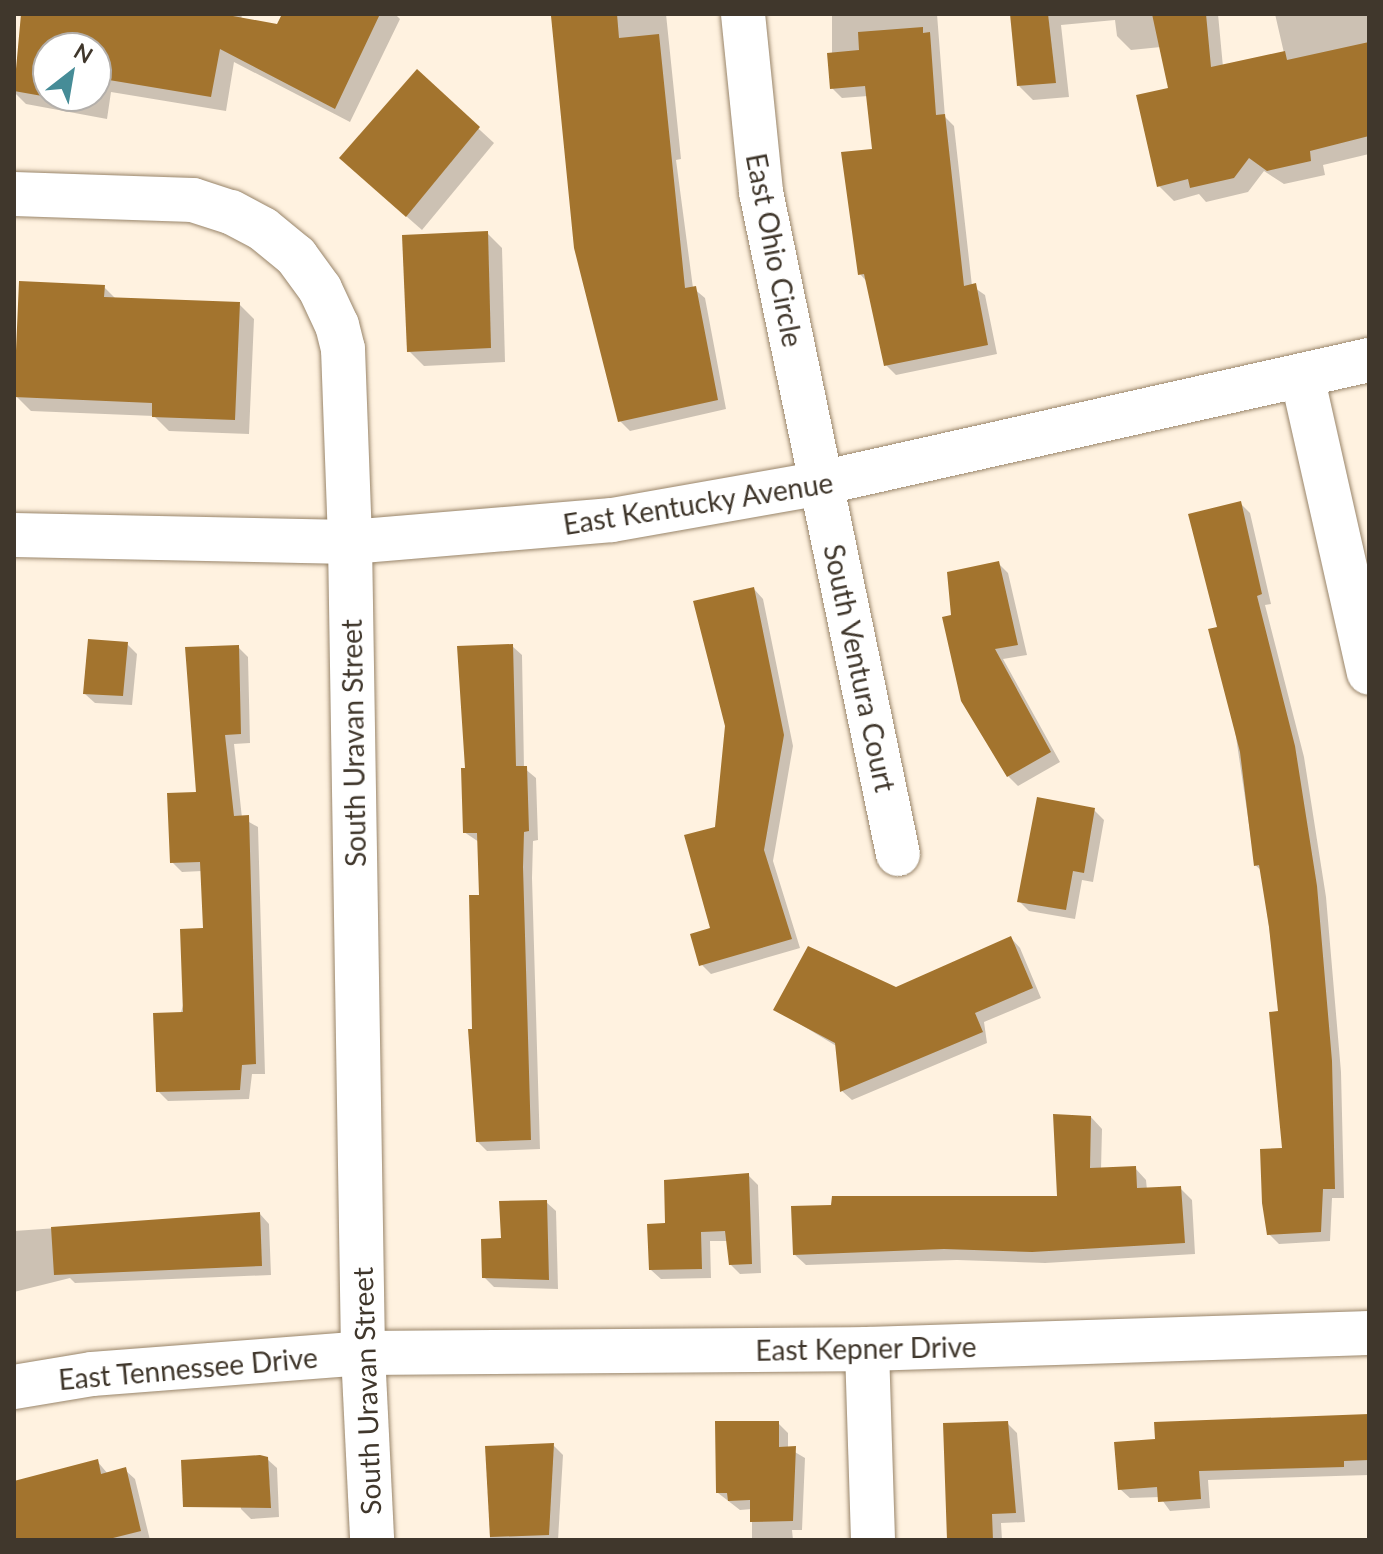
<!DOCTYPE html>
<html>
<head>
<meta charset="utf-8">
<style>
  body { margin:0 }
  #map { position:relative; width:1383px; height:1554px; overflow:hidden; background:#fff2e0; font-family:Lato,sans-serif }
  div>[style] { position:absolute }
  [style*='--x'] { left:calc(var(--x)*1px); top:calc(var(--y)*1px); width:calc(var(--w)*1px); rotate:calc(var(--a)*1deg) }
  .shadow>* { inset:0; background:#0003 }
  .building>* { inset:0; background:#a3742e }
  .roads { filter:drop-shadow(0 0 2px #99856a) drop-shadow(0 0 2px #99856a) }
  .minor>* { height:44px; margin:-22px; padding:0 22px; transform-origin:22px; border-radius:22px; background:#fff }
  span { translate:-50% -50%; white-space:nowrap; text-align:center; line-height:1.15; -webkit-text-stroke:8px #fff; paint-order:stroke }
  .street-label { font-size:28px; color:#40372c }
  .frame { position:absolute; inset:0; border:16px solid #40372c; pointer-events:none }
  .north { position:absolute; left:32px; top:32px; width:80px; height:80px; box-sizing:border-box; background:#fff; border:2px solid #b3afab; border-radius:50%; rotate:31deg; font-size:22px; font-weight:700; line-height:32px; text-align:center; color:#40372c }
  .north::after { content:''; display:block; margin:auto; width:28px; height:36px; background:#468c97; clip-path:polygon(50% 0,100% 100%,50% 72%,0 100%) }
</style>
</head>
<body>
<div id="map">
  <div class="shadow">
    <i style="clip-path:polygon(evenodd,23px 14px,242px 14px,241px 21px,278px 26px,284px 14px,395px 14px,400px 19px,350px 122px,234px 62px,226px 111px,111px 92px,107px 119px,26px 104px,14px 92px,23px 14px,48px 48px,96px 48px,96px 96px,48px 96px,48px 48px)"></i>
    <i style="clip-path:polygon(557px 14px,666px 14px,681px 159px,676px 160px,693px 288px,705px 298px,726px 409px,630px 431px,620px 421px,576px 248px)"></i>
    <i style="clip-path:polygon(832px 14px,937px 14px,945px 117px,954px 126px,972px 286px,985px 295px,997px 354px,896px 375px,886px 365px,868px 283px,860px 274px,874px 151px,868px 96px,842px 98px,832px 88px)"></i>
    <i style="clip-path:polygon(1012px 14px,1218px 14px,1223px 67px,1284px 53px,1275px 14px,1369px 14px,1369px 154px,1323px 165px,1325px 175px,1284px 184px,1264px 171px,1248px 192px,1206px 202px,1199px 194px,1174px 201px,1159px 186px,1170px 89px,1161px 47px,1131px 50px,1117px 36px,1115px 20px,1061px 25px,1069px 97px,1033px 100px,1019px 86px)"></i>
    <i style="clip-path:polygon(417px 72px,494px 143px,422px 230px,357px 173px)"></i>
    <i style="clip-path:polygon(487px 233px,502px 248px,505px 362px,424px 366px,409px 351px)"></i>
    <i style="clip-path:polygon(104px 287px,117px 300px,239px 304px,254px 319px,249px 434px,169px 431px,154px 416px,31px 411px,16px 396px)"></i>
    <i style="clip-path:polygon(1240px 503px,1250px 513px,1271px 604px,1265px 605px,1304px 757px,1326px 897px,1341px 1072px,1344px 1198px,1332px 1198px,1330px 1241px,1279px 1244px,1269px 1234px,1285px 1150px,1280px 1013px,1262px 871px,1255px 865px,1220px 629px)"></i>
    <i style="clip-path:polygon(998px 563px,1008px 573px,1027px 655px,1003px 659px,1060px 762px,1018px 786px,1008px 776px,954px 617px)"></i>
    <i style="clip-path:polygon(754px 589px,763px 599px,793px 746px,773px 861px,800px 948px,711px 974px,701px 964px,713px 930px,717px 829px)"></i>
    <i style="clip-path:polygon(127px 644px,137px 654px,132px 705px,95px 703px,85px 694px)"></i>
    <i style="clip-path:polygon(512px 646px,522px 655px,524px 768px,536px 778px,538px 840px,533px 841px,532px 878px,540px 1149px,487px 1151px,477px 1141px,474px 1031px,482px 897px,479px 842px,464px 832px,467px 770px)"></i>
    <i style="clip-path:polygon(238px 647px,248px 657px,250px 743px,234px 744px,242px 818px,258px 827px,265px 1074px,252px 1074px,249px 1099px,168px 1101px,158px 1091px,205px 930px,202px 871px,182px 872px,172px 862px,198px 794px)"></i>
    <i style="clip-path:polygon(1094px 810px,1104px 820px,1093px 882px,1082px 880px,1075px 919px,1029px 911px,1019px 901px)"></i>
    <i style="clip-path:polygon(1011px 938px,1020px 948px,1041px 998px,984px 1022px,987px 1043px,852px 1100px,842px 1091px,838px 1047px,775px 1009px,896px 990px)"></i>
    <i style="clip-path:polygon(1091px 1117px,1102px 1129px,1101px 1170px,1135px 1168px,1146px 1180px,1147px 1190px,1180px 1188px,1192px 1200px,1195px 1254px,1045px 1263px,957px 1260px,806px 1265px,794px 1254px,833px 1207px,834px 1198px,1059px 1198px)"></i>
    <i style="clip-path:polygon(748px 1175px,758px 1185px,761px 1273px,740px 1274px,730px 1264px,728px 1241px,710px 1241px,711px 1278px,661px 1279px,651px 1270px,667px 1225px)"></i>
    <i style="clip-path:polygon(546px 1202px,556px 1211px,558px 1289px,494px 1287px,484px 1277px)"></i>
    <i style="clip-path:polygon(260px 1214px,269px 1224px,271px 1275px,75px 1283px,70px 1278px,14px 1292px,14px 1231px)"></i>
    <i style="clip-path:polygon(1369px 1417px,1369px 1475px,1208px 1480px,1210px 1508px,1170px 1511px,1160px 1497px,1130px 1498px,1120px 1489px)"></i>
    <i style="clip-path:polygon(778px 1423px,788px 1433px,788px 1448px,805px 1458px,802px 1530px,792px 1530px,793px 1540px,752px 1540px,752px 1509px,740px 1510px,718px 1493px)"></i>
    <i style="clip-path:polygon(1007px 1423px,1017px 1433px,1025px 1522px,1001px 1523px,1002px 1540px,949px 1540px)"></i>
    <i style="clip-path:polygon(553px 1445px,563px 1455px,558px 1540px,490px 1540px,488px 1448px)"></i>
    <i style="clip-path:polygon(267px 1459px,277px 1468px,279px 1517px,251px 1519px,241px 1509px,235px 1461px)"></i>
    <i style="clip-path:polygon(97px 1461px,108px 1474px,125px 1470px,135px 1479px,150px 1540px,14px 1540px,14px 1489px)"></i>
  </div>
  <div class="building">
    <i style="clip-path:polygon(21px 14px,222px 14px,277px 24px,282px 14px,380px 14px,335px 109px,220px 49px,211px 97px,97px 78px,96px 85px,96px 48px,48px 48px,48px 96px,94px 96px,93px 105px,14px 91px)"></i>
    <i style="clip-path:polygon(617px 14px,619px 38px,659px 34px,685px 288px,696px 286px,718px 400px,618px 422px,574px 248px,551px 16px)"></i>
    <i style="clip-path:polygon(1010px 14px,1048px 14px,1056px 83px,1017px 86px)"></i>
    <i style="clip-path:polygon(1152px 14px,1206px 14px,1211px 67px,1285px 51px,1287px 60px,1369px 42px,1369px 136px,1310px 151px,1311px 161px,1267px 171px,1249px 158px,1234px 178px,1190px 188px,1188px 179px,1157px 187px,1136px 95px,1168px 88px)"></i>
    <i style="clip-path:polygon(923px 27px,923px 33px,930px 32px,936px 115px,945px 114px,964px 286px,976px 283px,988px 345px,884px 366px,864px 274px,858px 275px,841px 152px,872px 149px,865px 86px,830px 89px,827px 53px,859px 50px,858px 32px)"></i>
    <i style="clip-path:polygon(417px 69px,480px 127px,406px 217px,339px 158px)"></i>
    <i style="clip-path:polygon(488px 231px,491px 348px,407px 352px,402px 235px)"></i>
    <i style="clip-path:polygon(19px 281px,105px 285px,104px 297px,240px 302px,235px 420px,152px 417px,152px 403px,14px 397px)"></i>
    <i style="clip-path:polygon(1241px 501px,1262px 594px,1257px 596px,1295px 746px,1317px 886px,1332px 1061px,1335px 1189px,1323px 1189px,1321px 1232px,1267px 1235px,1262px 1203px,1260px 1149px,1282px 1148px,1269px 1012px,1278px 1011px,1269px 927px,1259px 865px,1254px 866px,1240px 752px,1208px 629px,1217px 627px,1188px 514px)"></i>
    <i style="clip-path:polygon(999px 561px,1018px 645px,995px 649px,1051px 752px,1007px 777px,961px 701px,942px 617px,951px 615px,947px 572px)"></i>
    <i style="clip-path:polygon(754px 587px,784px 735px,764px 850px,792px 939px,699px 966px,690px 934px,710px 928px,684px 835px,715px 827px,725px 726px,693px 601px)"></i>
    <i style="clip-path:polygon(88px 639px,128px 642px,123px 696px,83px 694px)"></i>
    <i style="clip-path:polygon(513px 644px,516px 766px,527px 766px,529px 831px,524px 832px,523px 867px,531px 1140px,476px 1142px,468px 1029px,472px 1029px,469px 895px,479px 895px,477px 833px,463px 833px,461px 768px,465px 768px,457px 646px)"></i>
    <i style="clip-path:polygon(239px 645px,241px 734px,225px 735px,234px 816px,249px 815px,256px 1064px,242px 1065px,240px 1090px,156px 1092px,153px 1013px,183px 1012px,180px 929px,203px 928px,200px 862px,170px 863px,167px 793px,196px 792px,185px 647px)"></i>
    <i style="clip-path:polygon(1037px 797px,1095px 808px,1084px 873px,1073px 871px,1066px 910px,1017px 902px)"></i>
    <i style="clip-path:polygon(1011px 936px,1033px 988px,975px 1013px,983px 1032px,840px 1092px,835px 1043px,773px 1010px,808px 946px,896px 987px)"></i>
    <i style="clip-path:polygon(1053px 1114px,1091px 1116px,1090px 1168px,1136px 1166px,1137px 1188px,1181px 1186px,1185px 1243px,1032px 1252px,944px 1249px,793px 1255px,791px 1206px,831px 1205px,832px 1196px,1057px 1196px)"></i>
    <i style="clip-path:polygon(749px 1173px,752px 1264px,729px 1265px,725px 1231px,701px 1232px,702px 1269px,649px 1270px,647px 1224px,665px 1223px,664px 1180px)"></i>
    <i style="clip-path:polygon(547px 1200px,549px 1280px,482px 1278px,481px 1239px,501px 1238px,499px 1201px)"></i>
    <i style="clip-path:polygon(260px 1212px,262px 1266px,54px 1275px,51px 1227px)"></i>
    <i style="clip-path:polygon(1369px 1414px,1369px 1460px,1344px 1461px,1344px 1467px,1199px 1471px,1201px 1499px,1158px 1502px,1157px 1487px,1118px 1490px,1114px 1442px,1155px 1439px,1154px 1422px)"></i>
    <i style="clip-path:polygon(715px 1421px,779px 1421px,779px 1447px,796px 1446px,793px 1521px,750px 1522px,750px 1500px,728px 1501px,727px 1493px,716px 1493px)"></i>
    <i style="clip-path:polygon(1008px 1421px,1016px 1513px,992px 1514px,993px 1540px,947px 1540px,943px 1423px)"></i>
    <i style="clip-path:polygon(554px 1443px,549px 1535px,490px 1537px,485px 1446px)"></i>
    <i style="clip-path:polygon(260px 1455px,268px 1457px,271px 1508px,183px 1507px,181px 1460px)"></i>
    <i style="clip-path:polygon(98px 1459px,101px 1474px,126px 1467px,141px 1531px,105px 1540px,14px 1540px,14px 1481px)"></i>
  </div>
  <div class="roads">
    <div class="minor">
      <i style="--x:743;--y:14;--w:179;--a:84.2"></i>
      <i style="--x:761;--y:192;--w:676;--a:78.31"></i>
      <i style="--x:14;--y:194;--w:179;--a:1.9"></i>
      <i style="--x:193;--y:200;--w:40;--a:18"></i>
      <i style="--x:231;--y:212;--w:36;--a:28"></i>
      <i style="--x:263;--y:229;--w:43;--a:39.3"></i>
      <i style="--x:296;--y:256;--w:41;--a:54"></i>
      <i style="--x:320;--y:289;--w:40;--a:65"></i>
      <i style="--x:337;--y:325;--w:25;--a:76"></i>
      <i style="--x:343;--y:349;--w:193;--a:87.9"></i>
      <i style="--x:350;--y:542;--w:811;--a:89.08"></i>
      <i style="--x:363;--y:1353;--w:187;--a:87.2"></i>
      <i style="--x:1302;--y:376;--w:304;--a:77.3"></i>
      <i style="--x:14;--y:535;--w:336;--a:1.2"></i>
      <i style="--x:350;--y:542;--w:263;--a:-4.8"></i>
      <i style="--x:612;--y:520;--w:212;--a:-10"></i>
      <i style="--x:821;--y:483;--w:562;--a:-12.65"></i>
      <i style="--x:867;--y:1349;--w:191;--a:88.2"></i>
      <i style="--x:14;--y:1387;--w:79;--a:-9.5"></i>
      <i style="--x:92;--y:1374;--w:272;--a:-4.4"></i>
      <i style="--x:363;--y:1353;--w:504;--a:-0.45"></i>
      <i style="--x:867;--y:1349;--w:502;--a:-1.83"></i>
    </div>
  </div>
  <div class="street-label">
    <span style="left:775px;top:250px;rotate:79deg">East Ohio Circle</span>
    <span style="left:698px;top:503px;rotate:-9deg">East Kentucky Avenue</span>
    <span style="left:860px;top:668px;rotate:78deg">South Ventura Court</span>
    <span style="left:353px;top:743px;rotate:-91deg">South Uravan Street</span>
    <span style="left:866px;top:1348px;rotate:-1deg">East Kepner Drive</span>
    <span style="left:188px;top:1368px;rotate:-5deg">East Tennessee Drive</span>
    <span style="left:366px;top:1391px;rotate:-92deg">South Uravan Street</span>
  </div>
  <div class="frame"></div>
  <div class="north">N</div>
</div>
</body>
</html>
